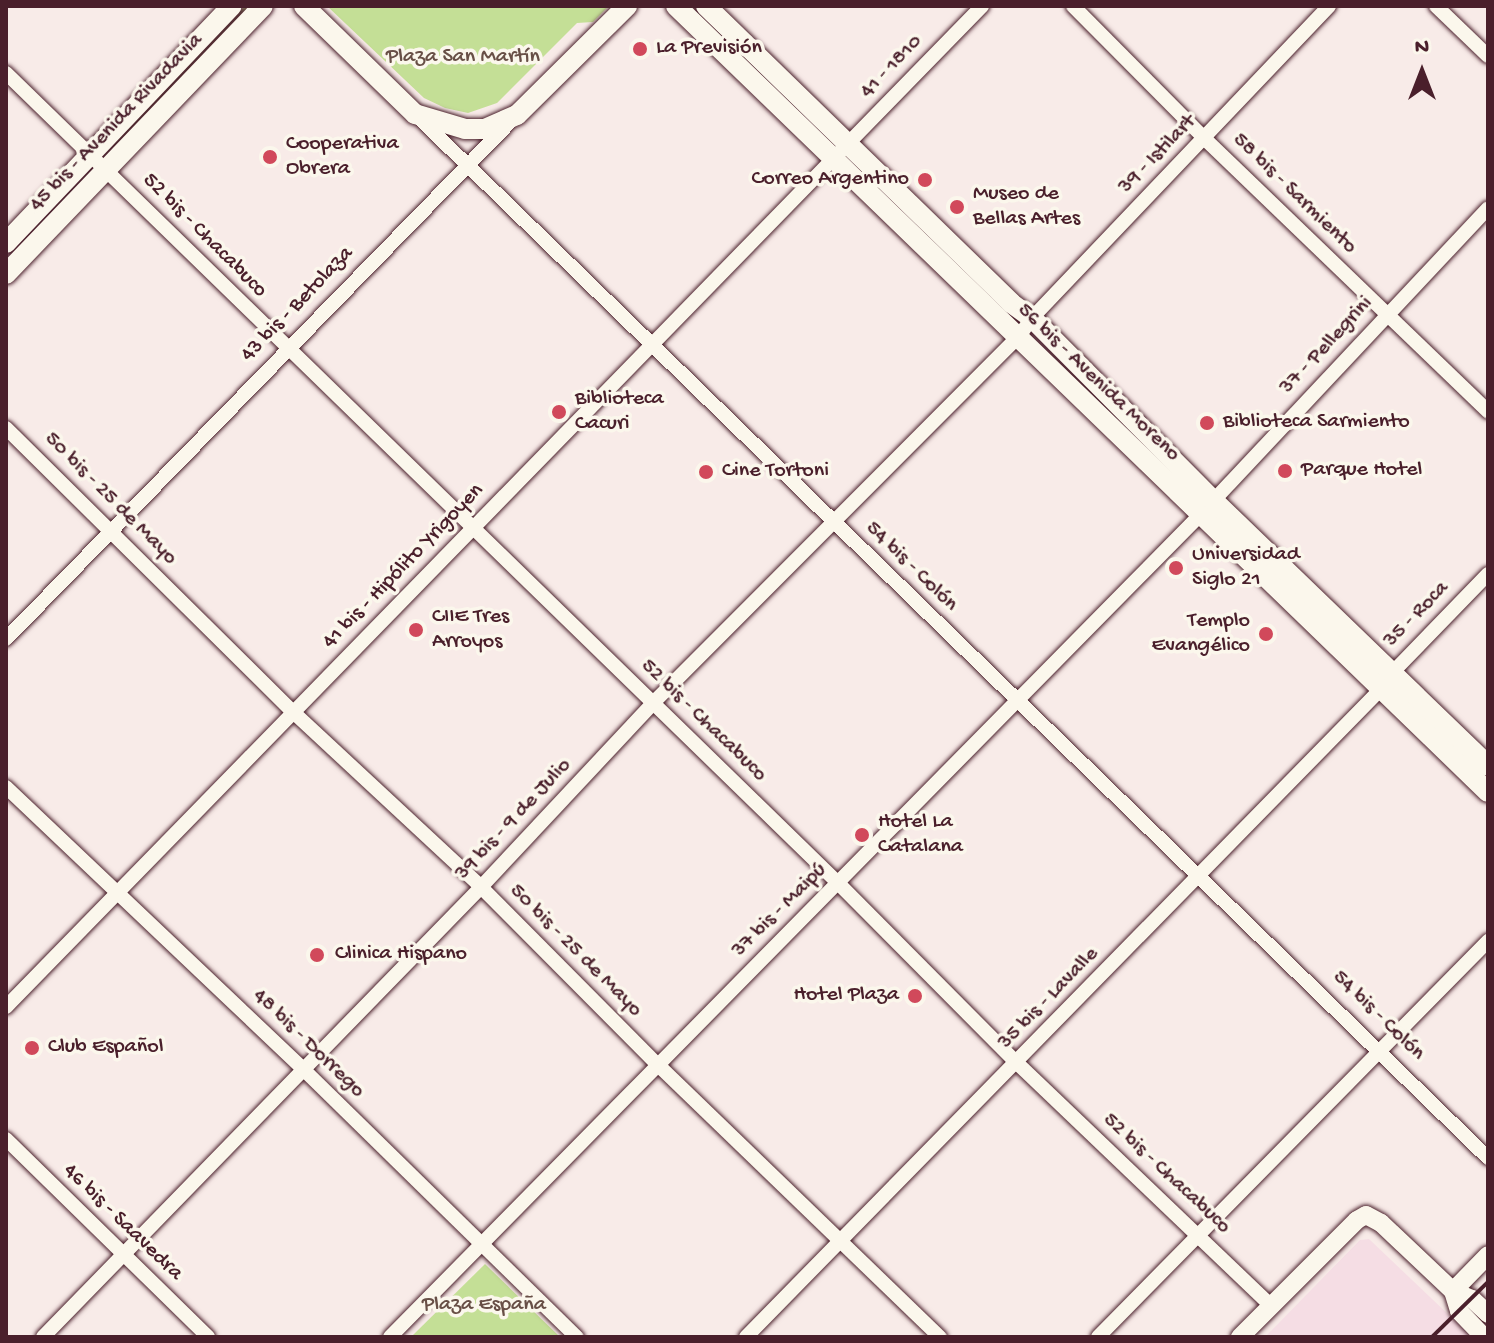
<!DOCTYPE html>
<html>
<head>
<meta charset="utf-8">
<style>
  body { margin:0 }
  #map { position:relative; width:1494px; height:1343px; overflow:hidden; background:#f8ebe8; font-family:"Gochi Hand",sans-serif }
  div>[style] { position:absolute }
  [style*='--x'] { left:calc(var(--x)*1px); top:calc(var(--y)*1px); width:calc(var(--w)*1px); rotate:calc(var(--a)*1deg) }
  .built>* { inset:0; background:#f5dde4 }
  .green>* { inset:0; background:#c4df96 }
  .roads { filter:drop-shadow(0 0 2px #4a1f2b) drop-shadow(0 0 2px #4a1f2b) }
  .minor>* { height:14px; margin:-7px; padding:0 7px; transform-origin:7px; border-radius:7px; background:#fbf7ec }
  .tertiary>* { height:18px; margin:-9px; padding:0 9px; transform-origin:9px; border-radius:9px; background:#fbf7ec }
  .secondary>* { height:20px; margin:-10px; padding:0 10px; transform-origin:10px; border-radius:10px; background:#fbf7ec }
  .rail>* { height:4px; margin:-2px; padding:0 2px; transform-origin:2px; border-radius:2px; background:#4a1f2b }
  .dots>* { width:22px; height:22px; translate:-50% -50%; box-sizing:border-box; border:4px solid #fbf7ec; border-radius:50% }
  span { translate:-50% -50%; white-space:nowrap; text-align:center; line-height:1.15; -webkit-text-stroke:7px #fbf7ec; paint-order:stroke }
  .poi-label { font-size:22px; color:#4a1f2b }
  .left { translate:0 -50%; text-align:left }
  .right { translate:-100% -50%; text-align:right }
  .park-label { font-size:22px; color:#684f46 }
  .street-label { font-size:22px; color:#4a1f2b }
  .frame { position:absolute; inset:0; border:8px solid #4a1f2b; pointer-events:none }
  .north { position:absolute; left:1382px; top:32px; width:80px; height:80px; -webkit-text-stroke:6px #fbf7ec; paint-order:stroke; rotate:0deg; font-size:22px; font-weight:700; line-height:32px; text-align:center; color:#4a1f2b }
  .north::after { content:''; display:block; margin:auto; width:28px; height:36px; background:#4a1f2b; clip-path:polygon(50% 0,100% 100%,50% 72%,0 100%) }
</style>
</head>
<body>
<div id="map">
  <div class="built">
    <i style="clip-path:polygon(1369px 1239px,1472px 1337px,1265px 1337px,1360px 1240px)"></i>
  </div>
  <div class="green">
    <i style="clip-path:polygon(245px 6px,253px 6px,115px 149px,111px 145px)"></i>
    <i style="clip-path:polygon(327px 6px,609px 6px,593px 22px,577px 23px,497px 103px,468px 113px,445px 108px,424px 98px)"></i>
    <i style="clip-path:polygon(485px 1264px,560px 1337px,411px 1337px)"></i>
  </div>
  <div class="roads">
    <div class="minor">
      <i style="--x:1073;--y:6;--w:187;--a:45.2"></i>
      <i style="--x:1205;--y:139;--w:393;--a:43.9"></i>
      <i style="--x:1436;--y:6;--w:72;--a:43.9"></i>
      <i style="--x:6;--y:73;--w:1163;--a:44.23"></i>
      <i style="--x:839;--y:884;--w:252;--a:45.2"></i>
      <i style="--x:1017;--y:1063;--w:350;--a:43.7"></i>
      <i style="--x:418;--y:117;--w:1493;--a:44.21"></i>
      <i style="--x:6;--y:428;--w:404;--a:44.7"></i>
      <i style="--x:293;--y:712;--w:257;--a:42.9"></i>
      <i style="--x:481;--y:887;--w:248;--a:45.2"></i>
      <i style="--x:656;--y:1063;--w:395;--a:44"></i>
      <i style="--x:6;--y:639;--w:723;--a:-45.73"></i>
      <i style="--x:6;--y:787;--w:411;--a:43.5"></i>
      <i style="--x:304;--y:1070;--w:382;--a:44.4"></i>
      <i style="--x:6;--y:1007;--w:1398;--a:-45.72"></i>
      <i style="--x:6;--y:1139;--w:283;--a:44.4"></i>
      <i style="--x:43;--y:1337;--w:628;--a:-45.77"></i>
      <i style="--x:481;--y:887;--w:252;--a:-46.9"></i>
      <i style="--x:653;--y:703;--w:520;--a:-45.08"></i>
      <i style="--x:1020;--y:335;--w:21;--a:-55"></i>
      <i style="--x:1032;--y:318;--w:431;--a:-46.4"></i>
      <i style="--x:390;--y:1337;--w:1153;--a:-45.42"></i>
      <i style="--x:1199;--y:516;--w:422;--a:-46.8"></i>
      <i style="--x:746;--y:1337;--w:907;--a:-45.58"></i>
      <i style="--x:1381;--y:689;--w:19;--a:-55"></i>
      <i style="--x:1392;--y:673;--w:138;--a:-45.9"></i>
      <i style="--x:1098;--y:1337;--w:556;--a:-45.44"></i>
    </div>
    <div class="tertiary">
      <i style="--x:1453;--y:1291;--w:21;--a:73"></i>
      <i style="--x:1459;--y:1311;--w:36;--a:46"></i>
      <i style="--x:1453;--y:1291;--w:50;--a:-45.8"></i>
      <i style="--x:1240;--y:1337;--w:165;--a:-45"></i>
      <i style="--x:1357;--y:1220;--w:10;--a:-29"></i>
      <i style="--x:1366;--y:1215;--w:17;--a:28"></i>
      <i style="--x:1381;--y:1223;--w:99;--a:43.4"></i>
      <i style="--x:1453;--y:1291;--w:21;--a:23"></i>
      <i style="--x:1472;--y:1299;--w:22;--a:43"></i>
    </div>
    <div class="secondary">
      <i style="--x:304;--y:6;--w:155;--a:44.2"></i>
      <i style="--x:415;--y:114;--w:52;--a:16.7"></i>
      <i style="--x:465;--y:129;--w:20;--a:0"></i>
      <i style="--x:485;--y:129;--w:35;--a:-24"></i>
      <i style="--x:517;--y:115;--w:155;--a:-44.7"></i>
      <i style="--x:676;--y:6;--w:1130;--a:44.07"></i>
      <i style="--x:706;--y:6;--w:426;--a:44.2"></i>
      <i style="--x:1011;--y:303;--w:26;--a:36"></i>
      <i style="--x:1032;--y:318;--w:257;--a:45.2"></i>
      <i style="--x:1213;--y:500;--w:383;--a:44"></i>
      <i style="--x:6;--y:243;--w:327;--a:-46.4"></i>
      <i style="--x:6;--y:274;--w:371;--a:-46.2"></i>
    </div>
  </div>
  <div class="rail">
    <i style="--x:1432;--y:1337;--w:78;--a:-44.5"></i>
  </div>
  <div class="dots">
    <i style="left:640px;top:49px;background:#d1495b"></i>
    <i style="left:270px;top:157px;background:#d1495b"></i>
    <i style="left:925px;top:180px;background:#d1495b"></i>
    <i style="left:957px;top:207px;background:#d1495b"></i>
    <i style="left:559px;top:412px;background:#d1495b"></i>
    <i style="left:1207px;top:423px;background:#d1495b"></i>
    <i style="left:1285px;top:471px;background:#d1495b"></i>
    <i style="left:706px;top:472px;background:#d1495b"></i>
    <i style="left:1176px;top:568px;background:#d1495b"></i>
    <i style="left:416px;top:630px;background:#d1495b"></i>
    <i style="left:1266px;top:634px;background:#d1495b"></i>
    <i style="left:862px;top:835px;background:#d1495b"></i>
    <i style="left:317px;top:955px;background:#d1495b"></i>
    <i style="left:915px;top:996px;background:#d1495b"></i>
    <i style="left:32px;top:1048px;background:#d1495b"></i>
  </div>
  <div class="poi-label">
    <span class="left" style="left:656px;top:49px">La Previsión</span>
    <span class="left" style="left:286px;top:157px">Cooperativa<br>Obrera</span>
    <span class="right" style="left:909px;top:180px">Correo Argentino</span>
    <span class="left" style="left:973px;top:207px">Museo de<br>Bellas Artes</span>
    <span class="left" style="left:575px;top:412px">Biblioteca<br>Cacuri</span>
    <span class="left" style="left:1223px;top:423px">Biblioteca Sarmiento</span>
    <span class="left" style="left:1301px;top:471px">Parque Hotel</span>
    <span class="left" style="left:722px;top:472px">Cine Tortoni</span>
    <span class="left" style="left:1192px;top:568px">Universidad<br>Siglo 21</span>
    <span class="left" style="left:432px;top:630px">CIIE Tres<br>Arroyos</span>
    <span class="right" style="left:1250px;top:634px">Templo<br>Evangélico</span>
    <span class="left" style="left:878px;top:835px">Hotel La<br>Catalana</span>
    <span class="left" style="left:335px;top:955px">Clinica Hispano</span>
    <span class="right" style="left:899px;top:996px">Hotel Plaza</span>
    <span class="left" style="left:48px;top:1048px">Club Español</span>
  </div>
  <div class="park-label">
    <span style="left:463px;top:58px">Plaza San Martín</span>
    <span style="left:484px;top:1306px">Plaza España</span>
  </div>
  <div class="street-label">
    <span style="left:892px;top:67px;rotate:-46deg">41 - 1810</span>
    <span style="left:117px;top:123px;rotate:-46deg">45 bis - Avenida Rivadavia</span>
    <span style="left:1158px;top:155px;rotate:-46deg">39 - Istilart</span>
    <span style="left:1294px;top:194px;rotate:44deg">58 bis - Sarmiento</span>
    <span style="left:204px;top:236px;rotate:45deg">52 bis - Chacabuco</span>
    <span style="left:298px;top:305px;rotate:-46deg">43 bis - Betolaza</span>
    <span style="left:1327px;top:346px;rotate:-47deg">37 - Pellegrini</span>
    <span style="left:1098px;top:383px;rotate:44deg">56 bis - Avenida Moreno</span>
    <span style="left:110px;top:499px;rotate:45deg">50 bis - 25 de Mayo</span>
    <span style="left:404px;top:567px;rotate:-46deg">41 bis - Hipólito Yrigoyen</span>
    <span style="left:911px;top:567px;rotate:44deg">54 bis - Colón</span>
    <span style="left:1417px;top:615px;rotate:-46deg">35 - Roca</span>
    <span style="left:703px;top:721px;rotate:44deg">52 bis - Chacabuco</span>
    <span style="left:514px;top:820px;rotate:-47deg">39 bis - 9 de Julio</span>
    <span style="left:780px;top:911px;rotate:-45deg">37 bis - Maipú</span>
    <span style="left:575px;top:951px;rotate:45deg">50 bis - 25 de Mayo</span>
    <span style="left:1049px;top:999px;rotate:-46deg">35 bis - Lavalle</span>
    <span style="left:1378px;top:1016px;rotate:44deg">54 bis - Colón</span>
    <span style="left:308px;top:1044px;rotate:44deg">48 bis - Dorrego</span>
    <span style="left:1166px;top:1174px;rotate:43deg">52 bis - Chacabuco</span>
    <span style="left:122px;top:1223px;rotate:44deg">46 bis - Saavedra</span>
  </div>
  <div class="frame"></div>
  <div class="north">N</div>
</div>
</body>
</html>
